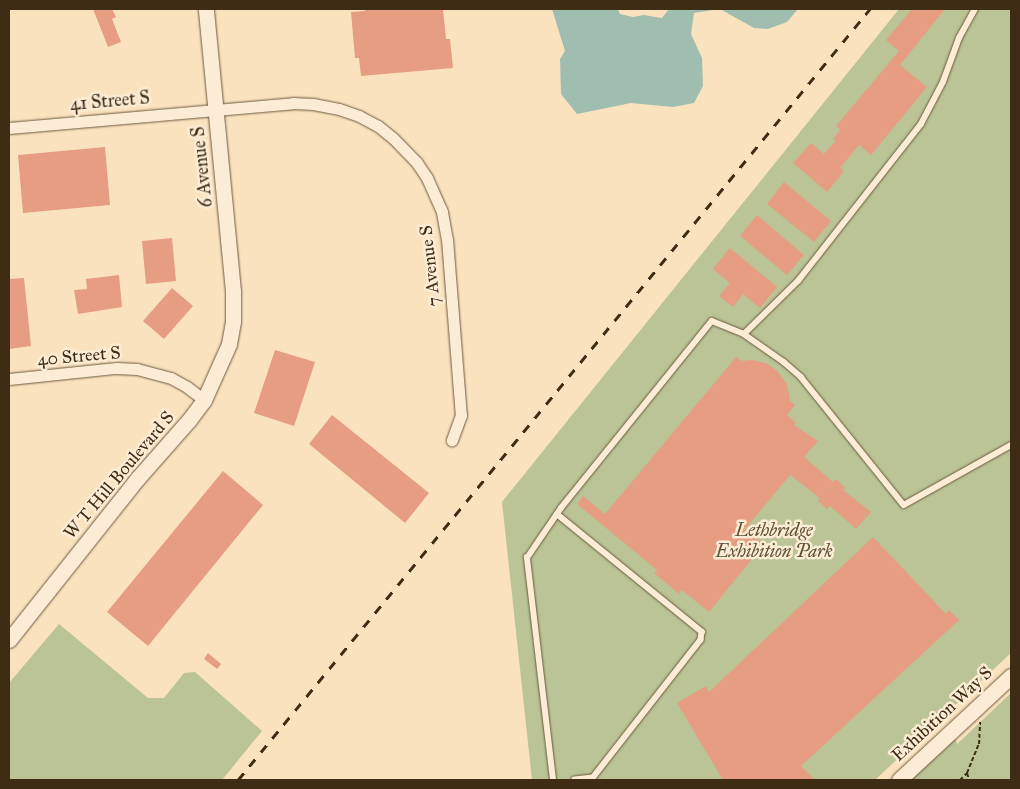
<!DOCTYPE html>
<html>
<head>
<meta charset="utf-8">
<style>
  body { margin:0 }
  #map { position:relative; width:1020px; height:789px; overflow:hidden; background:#fbe2bf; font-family:"IM FELL Great Primer",serif }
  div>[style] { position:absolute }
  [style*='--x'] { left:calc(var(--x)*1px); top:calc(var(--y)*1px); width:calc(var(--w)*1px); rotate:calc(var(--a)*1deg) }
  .green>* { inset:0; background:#bac496 }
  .water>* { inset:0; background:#9fbeaf }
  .building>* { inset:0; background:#e69d82 }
  .path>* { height:2px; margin-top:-1px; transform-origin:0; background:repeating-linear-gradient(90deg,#3e2c15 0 4px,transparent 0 6.5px) }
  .roads { filter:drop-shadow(0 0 1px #6d5a40) drop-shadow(0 0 1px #6d5a40) }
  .service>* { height:5.5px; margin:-2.75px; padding:0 2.75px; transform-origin:2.75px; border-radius:2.75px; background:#fcecd5 }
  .minor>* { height:11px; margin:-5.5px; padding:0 5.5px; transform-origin:5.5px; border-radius:5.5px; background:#fcecd5 }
  .tertiary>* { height:15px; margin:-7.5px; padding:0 7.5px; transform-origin:7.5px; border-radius:7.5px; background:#fcecd5 }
  .rail>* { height:3px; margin-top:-1.5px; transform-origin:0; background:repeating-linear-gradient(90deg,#3e2c15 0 9px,transparent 0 18px) }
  span { translate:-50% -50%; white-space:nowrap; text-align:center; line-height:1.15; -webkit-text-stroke:5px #fcecd5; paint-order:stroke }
  .street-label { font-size:18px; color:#3e2c15 }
  .park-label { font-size:18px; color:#5d5235; font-style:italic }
  .frame { position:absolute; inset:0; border:10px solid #3e2c15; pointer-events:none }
</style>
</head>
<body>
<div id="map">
  <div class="green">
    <i style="clip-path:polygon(899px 9px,1011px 9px,1011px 653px,875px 780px,532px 780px,502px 502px)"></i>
    <i style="clip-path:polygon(59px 624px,148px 698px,164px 698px,184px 673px,195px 672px,262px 731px,222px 780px,9px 780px,9px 683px)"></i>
    <i style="clip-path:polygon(1011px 693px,1011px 780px,899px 780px,953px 730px,957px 744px)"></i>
  </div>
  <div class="water">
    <i style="clip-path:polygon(552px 9px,618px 9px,620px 14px,633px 17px,644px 15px,662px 18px,669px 9px,798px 9px,787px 22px,768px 29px,754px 28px,720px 9px,694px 13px,691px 34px,702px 58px,703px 86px,694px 103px,673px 107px,631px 103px,577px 114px,561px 94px,560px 59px,565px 51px)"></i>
  </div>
  <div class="building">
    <i style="clip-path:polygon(93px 9px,112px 9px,116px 17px,112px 19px,121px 42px,108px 47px)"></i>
    <i style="clip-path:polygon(365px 9px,443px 9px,446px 39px,450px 39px,453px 68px,361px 76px,359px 58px,355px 58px,351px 12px,365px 11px)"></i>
    <i style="clip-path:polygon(912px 9px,945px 9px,900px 65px,927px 87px,871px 155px,859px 145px,840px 168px,844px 171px,827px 192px,793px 163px,811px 143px,824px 154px,836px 140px,833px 139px,840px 130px,836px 126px,899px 51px,886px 40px)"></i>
    <i style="clip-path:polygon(105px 147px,110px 205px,23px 213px,18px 155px)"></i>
    <i style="clip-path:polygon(784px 182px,831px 221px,814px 242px,767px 204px)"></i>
    <i style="clip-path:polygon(757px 215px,804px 255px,787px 275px,740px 236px)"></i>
    <i style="clip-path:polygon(172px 238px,176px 281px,146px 284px,142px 241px)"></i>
    <i style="clip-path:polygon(730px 248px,777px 287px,760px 308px,743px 294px,733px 307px,719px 296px,730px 283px,713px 269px)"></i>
    <i style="clip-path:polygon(119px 275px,122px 307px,78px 314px,74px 290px,87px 289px,86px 279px)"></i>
    <i style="clip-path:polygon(24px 278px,31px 346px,9px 349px,9px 279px)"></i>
    <i style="clip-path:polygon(172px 288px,193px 306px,164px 339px,143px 321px)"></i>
    <i style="clip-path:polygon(275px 350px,315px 362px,294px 426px,254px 413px)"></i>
    <i style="clip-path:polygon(736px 357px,742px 361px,752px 360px,768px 364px,778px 372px,787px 384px,790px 401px,795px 405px,787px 415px,796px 423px,794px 425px,818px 441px,804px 457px,833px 482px,836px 479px,845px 488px,843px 490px,871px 512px,856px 529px,830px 506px,827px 509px,818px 501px,820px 498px,790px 475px,745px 529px,764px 544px,709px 612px,682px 590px,679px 594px,654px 573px,657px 570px,577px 504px,583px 496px,605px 514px)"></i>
    <i style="clip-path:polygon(332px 415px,429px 493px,405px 523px,309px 444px)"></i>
    <i style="clip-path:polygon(223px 471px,263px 505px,148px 646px,107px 612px)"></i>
    <i style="clip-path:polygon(873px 537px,946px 614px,949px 610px,959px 620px,801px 766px,815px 780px,723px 780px,677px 703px,706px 686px,709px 692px)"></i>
    <i style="clip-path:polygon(208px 653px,221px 664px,217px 669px,204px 659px)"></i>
  </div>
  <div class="path">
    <i style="--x:967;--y:773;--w:7;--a:74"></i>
    <i style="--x:960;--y:780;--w:10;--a:-45"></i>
    <i style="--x:967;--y:773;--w:31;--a:-68"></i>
    <i style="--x:979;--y:744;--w:22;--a:-87"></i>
  </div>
  <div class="roads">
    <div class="service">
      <i style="--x:744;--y:334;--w:76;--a:-44.5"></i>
      <i style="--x:798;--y:281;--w:199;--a:-51.9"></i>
      <i style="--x:921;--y:124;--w:47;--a:-62.4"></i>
      <i style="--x:943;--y:82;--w:47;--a:-70"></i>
      <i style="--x:959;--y:38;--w:33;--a:-61"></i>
      <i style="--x:557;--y:514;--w:187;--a:39.1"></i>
      <i style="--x:702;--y:632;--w:8;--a:97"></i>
      <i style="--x:701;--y:640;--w:175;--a:128"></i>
      <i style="--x:593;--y:778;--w:18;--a:174"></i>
      <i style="--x:553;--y:780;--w:224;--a:-96.7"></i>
      <i style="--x:527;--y:558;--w:60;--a:-55.8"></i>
      <i style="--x:561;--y:508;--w:240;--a:-51.1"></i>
      <i style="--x:712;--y:321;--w:35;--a:22"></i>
      <i style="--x:744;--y:334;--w:49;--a:35"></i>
      <i style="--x:784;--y:362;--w:23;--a:41"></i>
      <i style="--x:801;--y:377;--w:164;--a:51.2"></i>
      <i style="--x:904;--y:505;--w:123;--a:-29.3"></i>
    </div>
    <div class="minor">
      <i style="--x:9;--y:128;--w:285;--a:-5"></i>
      <i style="--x:293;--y:103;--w:20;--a:3"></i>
      <i style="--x:313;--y:104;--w:26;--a:11"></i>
      <i style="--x:339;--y:109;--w:21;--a:19"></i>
      <i style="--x:359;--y:116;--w:21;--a:28"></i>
      <i style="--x:378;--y:126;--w:19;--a:39"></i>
      <i style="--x:393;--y:138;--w:35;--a:46"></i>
      <i style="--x:417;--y:163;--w:18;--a:56"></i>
      <i style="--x:427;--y:178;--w:37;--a:66"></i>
      <i style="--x:442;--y:212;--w:27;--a:80"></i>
      <i style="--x:447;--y:239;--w:177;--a:85.5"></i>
      <i style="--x:461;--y:415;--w:27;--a:110"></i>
      <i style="--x:9;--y:379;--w:108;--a:-5.9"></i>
      <i style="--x:116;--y:368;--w:21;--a:3"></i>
      <i style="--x:137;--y:369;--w:35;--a:15"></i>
      <i style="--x:171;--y:378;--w:18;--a:29"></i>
      <i style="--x:187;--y:387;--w:21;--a:37"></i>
    </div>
    <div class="tertiary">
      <i style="--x:9;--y:640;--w:206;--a:-51.5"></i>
      <i style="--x:137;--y:479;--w:79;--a:-48.6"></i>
      <i style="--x:189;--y:420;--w:25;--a:-53"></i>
      <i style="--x:204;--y:400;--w:61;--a:-65.9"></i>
      <i style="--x:229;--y:344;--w:23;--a:-80"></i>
      <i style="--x:233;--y:321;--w:30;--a:-90"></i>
      <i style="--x:233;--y:291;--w:283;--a:-95.5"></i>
      <i style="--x:899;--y:780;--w:153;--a:-42.9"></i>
    </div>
  </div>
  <div class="rail">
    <i style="--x:238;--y:780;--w:997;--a:-50.66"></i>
  </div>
  <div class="street-label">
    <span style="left:110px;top:101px;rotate:-5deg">41 Street S</span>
    <span style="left:202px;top:167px;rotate:-96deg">6 Avenue S</span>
    <span style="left:430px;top:266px;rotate:-96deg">7 Avenue S</span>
    <span style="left:79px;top:356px;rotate:-5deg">40 Street S</span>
    <span style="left:119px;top:475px;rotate:-50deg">W T Hill Boulevard S</span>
    <span style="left:942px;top:714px;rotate:-43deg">Exhibition Way S</span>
  </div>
  <div class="park-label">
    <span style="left:774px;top:541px">Lethbridge<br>Exhibition Park</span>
  </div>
  <div class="frame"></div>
</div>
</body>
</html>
